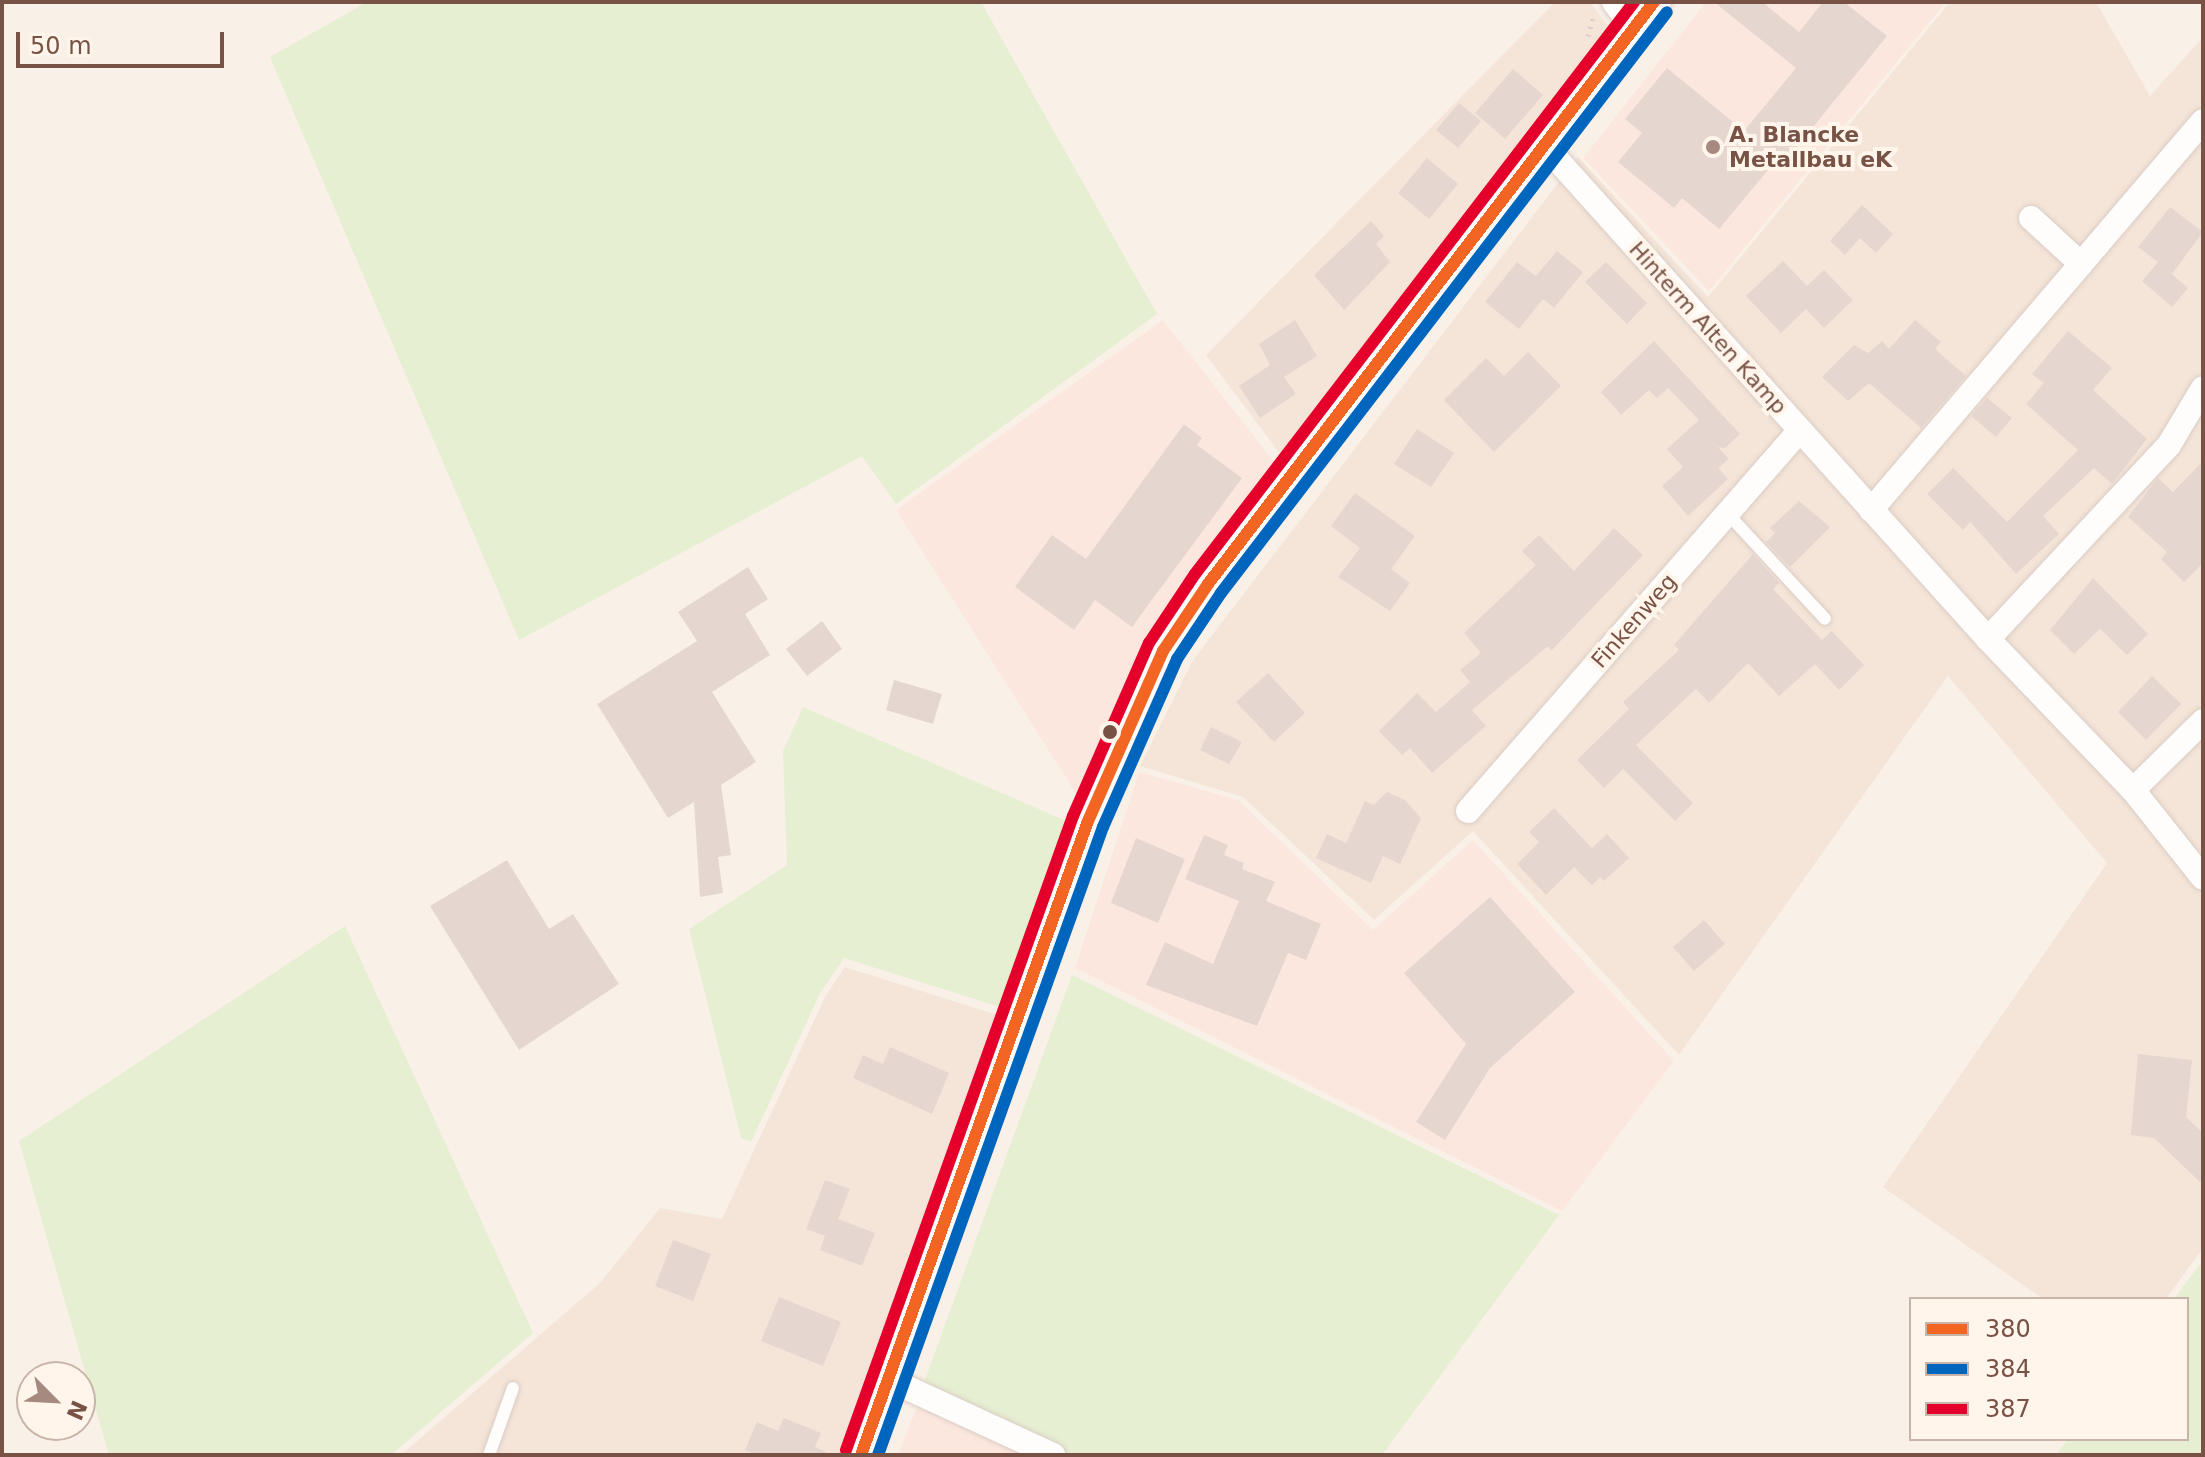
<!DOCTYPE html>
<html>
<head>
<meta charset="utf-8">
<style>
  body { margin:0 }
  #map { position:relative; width:2205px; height:1457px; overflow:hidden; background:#f9f1e8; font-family:"DejaVu Sans",sans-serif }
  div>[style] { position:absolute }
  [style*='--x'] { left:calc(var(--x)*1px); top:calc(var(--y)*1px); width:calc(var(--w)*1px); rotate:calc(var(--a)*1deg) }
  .residential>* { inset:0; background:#f5e5d8 }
  .commercial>* { inset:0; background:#fce7de }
  .green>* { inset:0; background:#e6efd1 }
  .building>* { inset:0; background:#e5d7d0 }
  .path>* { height:5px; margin-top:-2.5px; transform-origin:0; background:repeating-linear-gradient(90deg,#dbd0cb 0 2px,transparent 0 8px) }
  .roads { filter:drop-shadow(0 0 2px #dacdc6) drop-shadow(0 0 2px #dacdc6) }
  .service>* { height:12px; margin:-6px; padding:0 6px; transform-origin:6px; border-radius:6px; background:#fefdfc }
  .minor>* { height:24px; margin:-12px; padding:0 12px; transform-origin:12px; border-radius:12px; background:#fefdfc }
  .secondary>* { height:34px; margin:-17px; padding:0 17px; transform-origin:17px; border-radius:17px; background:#fefdfc }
  .bus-1>* { height:12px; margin:-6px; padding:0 6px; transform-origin:6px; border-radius:6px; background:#f26522 }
  .bus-2>* { height:12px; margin:-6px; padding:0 6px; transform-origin:6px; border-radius:6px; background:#0065bd }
  .bus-3>* { height:12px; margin:-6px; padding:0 6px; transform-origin:6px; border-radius:6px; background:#e4002b }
  .dots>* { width:22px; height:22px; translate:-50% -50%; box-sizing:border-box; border:4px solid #fff5eb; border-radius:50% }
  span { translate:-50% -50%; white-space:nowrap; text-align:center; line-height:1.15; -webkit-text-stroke:8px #fff5eb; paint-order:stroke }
  .poi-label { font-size:22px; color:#795246; font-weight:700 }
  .left { translate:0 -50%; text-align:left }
  .street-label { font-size:22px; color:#795246 }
  .frame { position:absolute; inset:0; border:4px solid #795246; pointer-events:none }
  .legend { position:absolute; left:1909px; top:1297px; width:280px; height:144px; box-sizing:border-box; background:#fff5eb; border:2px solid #c9b4a9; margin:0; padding:10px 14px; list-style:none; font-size:24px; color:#795246 }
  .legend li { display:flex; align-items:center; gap:16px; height:40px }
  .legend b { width:40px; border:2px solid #c9b4a9 }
  .north { position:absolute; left:16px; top:1361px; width:80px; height:80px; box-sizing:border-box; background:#fff5eb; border:2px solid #c9b4a9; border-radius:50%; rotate:114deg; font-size:22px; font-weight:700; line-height:32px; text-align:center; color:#795246 }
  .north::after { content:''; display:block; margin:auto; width:28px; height:36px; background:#a68a7f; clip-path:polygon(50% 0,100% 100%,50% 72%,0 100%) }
  .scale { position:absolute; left:16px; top:32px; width:208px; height:36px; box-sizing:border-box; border:4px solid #795246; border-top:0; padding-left:10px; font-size:24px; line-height:28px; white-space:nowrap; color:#795246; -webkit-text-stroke:6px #fff5eb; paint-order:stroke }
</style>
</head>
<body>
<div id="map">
  <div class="residential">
    <i style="clip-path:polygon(1555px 2px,1590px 2px,1617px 38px,1281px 455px,1206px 355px)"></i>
    <i style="clip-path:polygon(1950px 2px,2096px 2px,2150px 96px,2203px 37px,2203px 1248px,2166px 1299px,2043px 1299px,1883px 1187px,2107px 863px,1948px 676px,1679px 1055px,1473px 831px,1374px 920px,1243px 797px,1140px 766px,1193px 660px,1578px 157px,1708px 297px)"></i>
    <i style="clip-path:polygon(845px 967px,998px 1015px,841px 1455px,401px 1455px,601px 1282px,660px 1208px,722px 1219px,826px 995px)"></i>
  </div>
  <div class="commercial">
    <i style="clip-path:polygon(1706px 2px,1946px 2px,1709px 291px,1583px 158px)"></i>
    <i style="clip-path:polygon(1163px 320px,1275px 463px,1146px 636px,1080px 800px,896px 510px)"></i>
    <i style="clip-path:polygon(1139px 772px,1238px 800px,1373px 930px,1473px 840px,1674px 1061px,1562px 1211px,1075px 968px)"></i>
    <i style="clip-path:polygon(921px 1397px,1042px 1455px,898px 1455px)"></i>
  </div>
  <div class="green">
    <i style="clip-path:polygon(367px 2px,981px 2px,1157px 314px,896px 504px,862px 456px,519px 640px,270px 57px)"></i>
    <i style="clip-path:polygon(803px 707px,1071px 823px,1000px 1007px,844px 958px,820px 993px,751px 1142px,741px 1138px,689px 929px,787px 865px,783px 751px)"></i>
    <i style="clip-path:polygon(345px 926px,533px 1333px,391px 1455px,109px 1455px,19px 1141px)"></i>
    <i style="clip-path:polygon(1072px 975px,1559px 1215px,1382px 1455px,1070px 1455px,922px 1388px)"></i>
    <i style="clip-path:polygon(2203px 1260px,2203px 1455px,2056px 1455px,2068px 1439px,2187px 1439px,2187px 1299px,2174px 1299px)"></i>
  </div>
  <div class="building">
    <i style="clip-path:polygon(1714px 2px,1762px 2px,1799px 32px,1823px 2px,1844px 2px,1887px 36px,1779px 169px,1773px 164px,1719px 229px,1682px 198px,1674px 208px,1618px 162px,1642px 133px,1625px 119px,1667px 68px,1744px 131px,1796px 68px)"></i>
    <i style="clip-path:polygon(1513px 69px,1543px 95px,1505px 139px,1475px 113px)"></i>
    <i style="clip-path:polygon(1459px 103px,1481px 121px,1458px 148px,1436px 130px)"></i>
    <i style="clip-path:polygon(1427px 158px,1458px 184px,1429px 219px,1398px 193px)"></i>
    <i style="clip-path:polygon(1862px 205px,1893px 234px,1876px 253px,1860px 238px,1845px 255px,1830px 241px)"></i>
    <i style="clip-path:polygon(2170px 207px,2203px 232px,2172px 274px,2160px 264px,2188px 288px,2172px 307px,2142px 281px,2158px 262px,2138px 247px)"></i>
    <i style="clip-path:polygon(1371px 221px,1384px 236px,1376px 244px,1390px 262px,1344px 310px,1314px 275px)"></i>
    <i style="clip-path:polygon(1557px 251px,1583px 272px,1554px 308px,1543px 299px,1519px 329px,1485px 302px,1517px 262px,1536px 276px)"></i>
    <i style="clip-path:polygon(1783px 261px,1807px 286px,1824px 270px,1853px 300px,1824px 328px,1806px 309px,1781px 333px,1746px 296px)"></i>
    <i style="clip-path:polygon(1606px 262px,1647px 303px,1627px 324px,1585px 282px)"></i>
    <i style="clip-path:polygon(1295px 320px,1317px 356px,1284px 377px,1296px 394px,1260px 418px,1239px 386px,1270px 365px,1259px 344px)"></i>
    <i style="clip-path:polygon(1915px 320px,1941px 342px,1935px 349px,1966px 376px,1921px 428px,1869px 383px,1848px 401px,1822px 377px,1854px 345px,1868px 353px,1882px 341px,1889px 349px)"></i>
    <i style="clip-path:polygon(2068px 331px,2112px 368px,2093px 390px,2147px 439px,2112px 484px,2094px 468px,2043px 516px,2059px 534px,2016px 574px,1970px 522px,1963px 530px,1927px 494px,1953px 468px,2007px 522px,2078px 450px,2026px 404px,2044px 383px,2032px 374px)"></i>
    <i style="clip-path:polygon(1654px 341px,1740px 434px,1725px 448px,1718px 447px,1729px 459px,1718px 468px,1728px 479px,1688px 516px,1662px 486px,1683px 467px,1667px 449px,1699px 420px,1668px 388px,1657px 398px,1649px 390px,1621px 415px,1601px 392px)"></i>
    <i style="clip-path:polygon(1528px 352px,1561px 386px,1494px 452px,1444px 400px,1486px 358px,1504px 376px)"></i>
    <i style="clip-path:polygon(1987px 398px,2012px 418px,1996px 437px,1971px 416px)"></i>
    <i style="clip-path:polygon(1184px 424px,1202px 438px,1197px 445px,1242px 478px,1132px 627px,1095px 600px,1074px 630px,1015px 587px,1052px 535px,1086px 559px)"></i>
    <i style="clip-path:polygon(1417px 429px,1454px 453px,1431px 487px,1394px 464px)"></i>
    <i style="clip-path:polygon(2203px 461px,2203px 563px,2184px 582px,2161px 559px,2167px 552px,2128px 517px,2158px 478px,2173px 492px)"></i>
    <i style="clip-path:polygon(1355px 493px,1415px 536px,1391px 569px,1410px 583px,1390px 611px,1338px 577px,1360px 548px,1331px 526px)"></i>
    <i style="clip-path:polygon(1799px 501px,1830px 527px,1790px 567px,1766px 542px,1775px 533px,1770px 528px)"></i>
    <i style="clip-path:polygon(1614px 528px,1643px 555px,1551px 651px,1548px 646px,1472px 710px,1486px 726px,1432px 773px,1410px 748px,1402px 755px,1379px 731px,1417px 693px,1436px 712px,1470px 682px,1460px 670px,1481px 653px,1464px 633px,1536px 565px,1522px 551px,1539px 535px,1574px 571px)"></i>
    <i style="clip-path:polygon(1753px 554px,1779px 583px,1773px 589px,1822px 640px,1832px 631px,1864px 665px,1839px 690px,1815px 664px,1779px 696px,1748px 663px,1709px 703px,1696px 689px,1636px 745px,1693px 803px,1675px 821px,1623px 769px,1604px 788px,1577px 760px,1629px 709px,1623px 702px,1679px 650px,1674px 645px)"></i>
    <i style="clip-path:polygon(748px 567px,768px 599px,745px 614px,770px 655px,712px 692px,756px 762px,721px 785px,731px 855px,718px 857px,723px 893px,700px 897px,694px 802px,668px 818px,597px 704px,697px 641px,678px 612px)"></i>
    <i style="clip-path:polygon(2093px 578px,2148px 634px,2127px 655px,2100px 629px,2074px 654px,2050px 630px)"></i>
    <i style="clip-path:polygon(822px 621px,842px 649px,807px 676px,786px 649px)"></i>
    <i style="clip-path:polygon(1268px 673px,1305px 713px,1274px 742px,1236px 702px)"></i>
    <i style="clip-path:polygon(2152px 676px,2181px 704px,2146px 740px,2118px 712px)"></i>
    <i style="clip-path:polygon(894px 680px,942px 694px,933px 724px,886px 710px)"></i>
    <i style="clip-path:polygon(1211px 727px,1242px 742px,1229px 764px,1200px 750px)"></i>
    <i style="clip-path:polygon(1387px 792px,1405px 800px,1421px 818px,1400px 864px,1383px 856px,1371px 883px,1316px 858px,1327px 834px,1346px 843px,1365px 801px,1374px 805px)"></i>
    <i style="clip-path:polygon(1554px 808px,1592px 848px,1607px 834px,1629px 858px,1604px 881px,1600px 877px,1592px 885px,1574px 867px,1546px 895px,1517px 864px,1539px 842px,1529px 832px)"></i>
    <i style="clip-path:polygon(1204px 835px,1228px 845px,1224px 855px,1244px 863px,1242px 869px,1275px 882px,1266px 901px,1321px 924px,1306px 960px,1288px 953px,1257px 1026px,1146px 985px,1165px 942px,1213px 964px,1239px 901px,1185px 879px)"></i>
    <i style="clip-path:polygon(1136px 838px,1185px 859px,1158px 923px,1111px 903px)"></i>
    <i style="clip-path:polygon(507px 860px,549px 929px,573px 914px,619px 984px,519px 1050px,430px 906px)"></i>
    <i style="clip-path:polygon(1490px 897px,1575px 992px,1490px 1068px,1445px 1140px,1416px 1122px,1466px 1044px,1404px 973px)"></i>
    <i style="clip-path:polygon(1704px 920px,1725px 944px,1694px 971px,1673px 947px)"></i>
    <i style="clip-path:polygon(890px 1047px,949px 1073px,932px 1114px,853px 1078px,863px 1055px,883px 1064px)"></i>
    <i style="clip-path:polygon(2138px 1054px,2192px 1060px,2186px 1117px,2203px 1133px,2203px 1185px,2154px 1138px,2131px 1135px)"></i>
    <i style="clip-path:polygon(825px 1180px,850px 1189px,838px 1219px,875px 1233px,862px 1266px,820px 1250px,825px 1236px,806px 1229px)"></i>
    <i style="clip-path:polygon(673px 1240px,711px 1254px,693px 1301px,655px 1286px)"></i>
    <i style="clip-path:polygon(779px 1297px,841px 1322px,823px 1366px,761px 1341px)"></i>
    <i style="clip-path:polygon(784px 1418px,821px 1433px,815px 1447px,832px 1455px,757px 1455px,745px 1450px,757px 1422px,778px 1431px)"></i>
  </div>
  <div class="path">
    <i style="--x:1588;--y:36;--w:23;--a:-75"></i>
  </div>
  <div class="roads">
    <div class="service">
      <i style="--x:1727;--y:513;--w:144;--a:47.2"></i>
      <i style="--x:489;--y:1455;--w:71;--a:-70.3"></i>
    </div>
    <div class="minor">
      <i style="--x:1614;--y:2;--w:31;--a:53"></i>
      <i style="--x:1544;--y:145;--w:664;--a:48.05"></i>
      <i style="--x:1988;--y:639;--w:209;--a:46.2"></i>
      <i style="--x:2133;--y:790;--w:112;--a:51.5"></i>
      <i style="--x:2031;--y:218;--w:68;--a:42.6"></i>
      <i style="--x:1871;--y:510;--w:511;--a:-49.52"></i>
      <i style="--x:1988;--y:639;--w:265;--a:-47"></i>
      <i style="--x:2169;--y:445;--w:66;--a:-59.2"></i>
      <i style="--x:2133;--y:790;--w:98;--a:-44.6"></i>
      <i style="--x:1468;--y:811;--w:505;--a:-48.93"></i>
      <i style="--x:888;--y:1379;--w:182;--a:24.7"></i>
    </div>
    <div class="secondary">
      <i style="--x:861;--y:1455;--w:673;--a:-70.3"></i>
      <i style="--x:1088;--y:821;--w:186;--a:-66.2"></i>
      <i style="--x:1163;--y:651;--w:81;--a:-56.1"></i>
      <i style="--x:1208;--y:584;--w:733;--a:-52.54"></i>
    </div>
  </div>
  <div class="bus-1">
    <i style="--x:861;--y:1455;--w:673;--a:-70.3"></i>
    <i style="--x:1088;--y:821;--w:186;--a:-66.2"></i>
    <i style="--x:1163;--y:651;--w:81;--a:-56.1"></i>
    <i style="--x:1208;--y:584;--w:733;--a:-52.54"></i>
  </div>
  <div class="bus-2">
    <i style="--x:878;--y:1455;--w:667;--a:-70.29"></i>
    <i style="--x:1103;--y:827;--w:184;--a:-66.2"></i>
    <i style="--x:1177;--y:659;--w:79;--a:-56.3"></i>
    <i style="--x:1221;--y:593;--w:732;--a:-52.49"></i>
  </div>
  <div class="bus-3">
    <i style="--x:846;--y:1450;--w:673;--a:-70.3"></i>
    <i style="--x:1073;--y:816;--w:189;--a:-66.3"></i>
    <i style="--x:1149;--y:643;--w:83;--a:-56.3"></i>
    <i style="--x:1195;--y:574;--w:721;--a:-52.49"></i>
  </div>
  <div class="dots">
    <i style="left:1713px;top:147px;background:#a68a7f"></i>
    <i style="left:1110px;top:732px;background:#795246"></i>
  </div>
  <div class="poi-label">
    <span class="left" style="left:1729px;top:147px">A. Blancke<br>Metallbau eK</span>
  </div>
  <div class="street-label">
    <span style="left:1708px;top:328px;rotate:48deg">Hinterm Alten Kamp</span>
    <span style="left:1634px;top:621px;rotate:-49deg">Finkenweg</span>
  </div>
  <div class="frame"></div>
  <ul class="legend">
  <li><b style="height:10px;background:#f26522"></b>380</li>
  <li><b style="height:10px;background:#0065bd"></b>384</li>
  <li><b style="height:10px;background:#e4002b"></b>387</li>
  </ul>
  <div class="north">N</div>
  <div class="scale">50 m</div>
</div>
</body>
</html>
